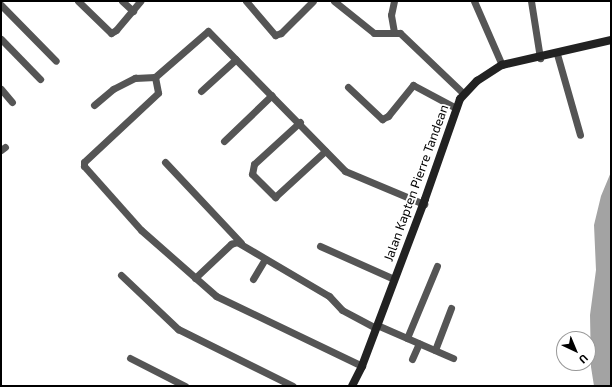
<!DOCTYPE html>
<html>
<head>
<meta charset="utf-8">
<style>
  body { margin:0 }
  #map { position:relative; width:612px; height:387px; overflow:hidden; background:#fff; font-family:"Exo 2",sans-serif }
  div>[style] { position:absolute }
  [style*='--x'] { left:calc(var(--x)*1px); top:calc(var(--y)*1px); width:calc(var(--w)*1px); rotate:calc(var(--a)*1deg) }
  .water>* { inset:0; background:#a3a3a3 }
  .street>* { height:7px; margin:-3.5px; padding:0 3.5px; transform-origin:3.5px; border-radius:3.5px; background:#555 }
  .secondary>* { height:8px; margin:-4px; padding:0 4px; transform-origin:4px; border-radius:4px; background:#222 }
  span { translate:-50% -50%; white-space:nowrap; text-align:center; line-height:1.15; -webkit-text-stroke:3.5px #fff; paint-order:stroke }
  .street-label { font-size:13px; color:#000 }
  .frame { position:absolute; inset:0; border:2px solid #000; pointer-events:none }
  .north { position:absolute; left:556px; top:331px; width:40px; height:40px; box-sizing:border-box; background:#fff; border:1px solid #999; border-radius:50%; rotate:136deg; font-size:11px; font-weight:700; line-height:16px; text-align:center; color:#000 }
  .north::after { content:''; display:block; margin:auto; width:14px; height:18px; background:#000; clip-path:polygon(50% 0,100% 100%,50% 72%,0 100%) }
</style>
</head>
<body>
<div id="map">
  <div class="water">
    <i style="clip-path:polygon(611px 172px,611px 386px,594px 386px,591px 367px,590px 315px,596px 270px,594px 225px,601px 196px)"></i>
  </div>
  <div class="street">
    <i style="--x:78;--y:1;--w:46;--a:44.1"></i>
    <i style="--x:111;--y:33;--w:6;--a:-31"></i>
    <i style="--x:116;--y:30;--w:38;--a:-50"></i>
    <i style="--x:122;--y:1;--w:15;--a:42"></i>
    <i style="--x:246;--y:1;--w:45;--a:49.5"></i>
    <i style="--x:275;--y:35;--w:6;--a:-18"></i>
    <i style="--x:281;--y:33;--w:45;--a:-45"></i>
    <i style="--x:334;--y:1;--w:51;--a:38.7"></i>
    <i style="--x:374;--y:33;--w:26;--a:0"></i>
    <i style="--x:400;--y:33;--w:88;--a:43.6"></i>
    <i style="--x:394;--y:1;--w:14;--a:102"></i>
    <i style="--x:391;--y:15;--w:17;--a:80"></i>
    <i style="--x:474;--y:1;--w:70;--a:66.4"></i>
    <i style="--x:531;--y:1;--w:58;--a:81"></i>
    <i style="--x:1;--y:5;--w:78;--a:45.5"></i>
    <i style="--x:1;--y:39;--w:56;--a:45.7"></i>
    <i style="--x:557;--y:54;--w:84;--a:74.1"></i>
    <i style="--x:155;--y:77;--w:16;--a:79"></i>
    <i style="--x:158;--y:93;--w:101;--a:137"></i>
    <i style="--x:84;--y:162;--w:4;--a:90"></i>
    <i style="--x:84;--y:166;--w:86;--a:48.3"></i>
    <i style="--x:141;--y:230;--w:100;--a:41.3"></i>
    <i style="--x:216;--y:296;--w:162;--a:25.6"></i>
    <i style="--x:348;--y:87;--w:47;--a:43.3"></i>
    <i style="--x:382;--y:119;--w:7;--a:-27"></i>
    <i style="--x:388;--y:116;--w:40;--a:-51"></i>
    <i style="--x:413;--y:85;--w:49;--a:28.1"></i>
    <i style="--x:1;--y:89;--w:17;--a:50"></i>
    <i style="--x:201;--y:91;--w:47;--a:-42.4"></i>
    <i style="--x:94;--y:105;--w:25;--a:-40"></i>
    <i style="--x:113;--y:89;--w:25;--a:-27"></i>
    <i style="--x:135;--y:78;--w:20;--a:-3"></i>
    <i style="--x:155;--y:77;--w:70;--a:-41"></i>
    <i style="--x:208;--y:31;--w:196;--a:45.6"></i>
    <i style="--x:345;--y:171;--w:86;--a:22.7"></i>
    <i style="--x:300;--y:122;--w:62;--a:137.6"></i>
    <i style="--x:254;--y:164;--w:10;--a:101"></i>
    <i style="--x:252;--y:174;--w:33;--a:45"></i>
    <i style="--x:275;--y:197;--w:68;--a:-42.6"></i>
    <i style="--x:224;--y:141;--w:66;--a:-43.8"></i>
    <i style="--x:1;--y:150;--w:5;--a:-37"></i>
    <i style="--x:165;--y:162;--w:111;--a:46.8"></i>
    <i style="--x:320;--y:246;--w:81;--a:24"></i>
    <i style="--x:121;--y:275;--w:79;--a:43.5"></i>
    <i style="--x:178;--y:329;--w:128;--a:26.4"></i>
    <i style="--x:195;--y:278;--w:50;--a:-43.4"></i>
    <i style="--x:231;--y:244;--w:6;--a:-18"></i>
    <i style="--x:237;--y:242;--w:107;--a:30.4"></i>
    <i style="--x:329;--y:296;--w:19;--a:47"></i>
    <i style="--x:342;--y:310;--w:38;--a:28"></i>
    <i style="--x:253;--y:279;--w:23;--a:-59"></i>
    <i style="--x:377;--y:325;--w:83;--a:23.5"></i>
    <i style="--x:407;--y:338;--w:78;--a:-67.4"></i>
    <i style="--x:435;--y:350;--w:45;--a:-69.1"></i>
    <i style="--x:130;--y:358;--w:62;--a:27"></i>
    <i style="--x:412;--y:359;--w:17;--a:-66"></i>
  </div>
  <div class="secondary">
    <i style="--x:352;--y:386;--w:22;--a:-63"></i>
    <i style="--x:362;--y:366;--w:178;--a:-69.3"></i>
    <i style="--x:425;--y:199;--w:106;--a:-70.7"></i>
    <i style="--x:460;--y:99;--w:25;--a:-47"></i>
    <i style="--x:477;--y:81;--w:30;--a:-33"></i>
    <i style="--x:502;--y:65;--w:112;--a:-12.9"></i>
  </div>
  <div class="street-label">
    <span style="left:416px;top:183px;rotate:-70deg">Jalan Kapten Pierre Tandean</span>
  </div>
  <div class="frame"></div>
  <div class="north">U</div>
</div>
</body>
</html>
